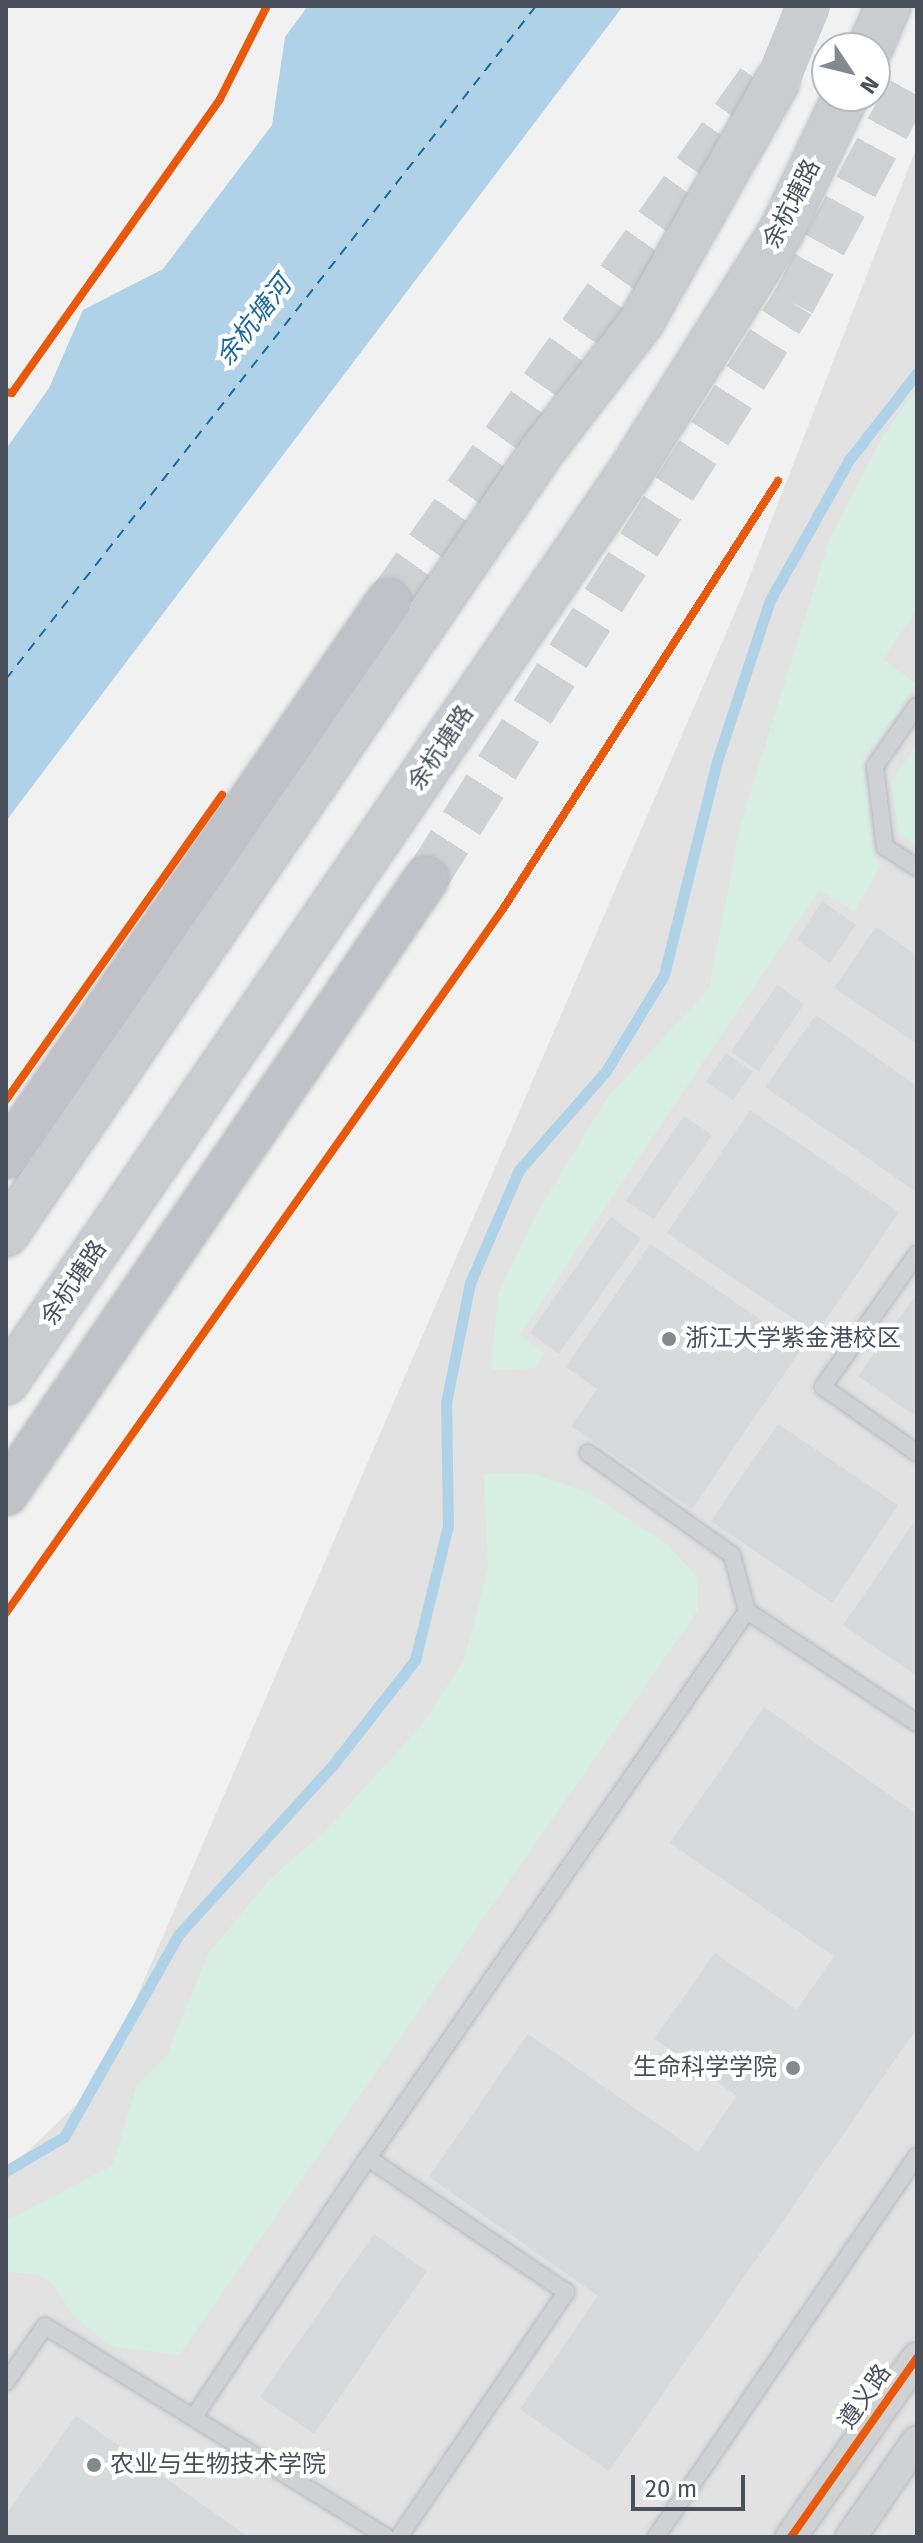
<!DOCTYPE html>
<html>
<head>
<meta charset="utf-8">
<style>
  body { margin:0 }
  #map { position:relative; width:923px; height:2543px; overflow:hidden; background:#f1f1f1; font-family:"Fira Sans","Noto Sans SC",sans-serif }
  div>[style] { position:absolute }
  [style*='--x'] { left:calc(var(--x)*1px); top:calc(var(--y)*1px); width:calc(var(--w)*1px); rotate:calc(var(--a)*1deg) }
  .education>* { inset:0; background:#e3e2e2 }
  .green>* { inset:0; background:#d7eee4 }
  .water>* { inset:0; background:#afd2e8 }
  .stream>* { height:11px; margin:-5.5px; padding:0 5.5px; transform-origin:5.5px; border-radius:5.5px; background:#afd2e8 }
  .ferry>* { height:2px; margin-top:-1px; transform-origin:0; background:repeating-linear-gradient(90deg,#19699e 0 10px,transparent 0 18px) }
  .building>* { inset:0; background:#d8d9db }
  .highway-tunnel>* { height:44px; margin-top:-22px; transform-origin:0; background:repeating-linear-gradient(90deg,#cfd1d3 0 44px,transparent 0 66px) }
  .roads { filter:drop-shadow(0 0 2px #b6b9bf) drop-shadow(0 0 2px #b6b9bf) }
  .lane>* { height:16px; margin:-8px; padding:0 8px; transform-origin:8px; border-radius:8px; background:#cfd1d3 }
  .street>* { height:30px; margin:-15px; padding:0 15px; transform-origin:15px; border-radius:15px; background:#cfd1d3 }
  .primary>* { height:44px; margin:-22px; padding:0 22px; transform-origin:22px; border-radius:22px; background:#caccd0 }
  .highway>* { height:44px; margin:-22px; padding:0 22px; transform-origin:22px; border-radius:22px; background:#c0c2c7 }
  .primary-bridge>* { height:44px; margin:-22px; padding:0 22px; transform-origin:22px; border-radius:22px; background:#caccd0 }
  .cycleway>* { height:8px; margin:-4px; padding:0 4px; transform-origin:4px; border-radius:4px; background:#e8590c }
  .dots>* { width:22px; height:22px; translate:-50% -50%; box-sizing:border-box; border:4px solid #fff; border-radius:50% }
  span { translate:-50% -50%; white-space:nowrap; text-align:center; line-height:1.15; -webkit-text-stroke:8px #fff; paint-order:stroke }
  .street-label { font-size:24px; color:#494f5b }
  .poi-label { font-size:24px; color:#494f5b }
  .left { translate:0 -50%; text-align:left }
  .right { translate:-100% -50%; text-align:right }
  .water-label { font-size:26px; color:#19699e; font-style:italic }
  .frame { position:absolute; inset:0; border:8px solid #494f5b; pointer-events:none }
  .north { position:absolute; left:811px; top:32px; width:80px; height:80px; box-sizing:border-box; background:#fff; border:2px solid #b6b9bd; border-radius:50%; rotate:125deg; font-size:22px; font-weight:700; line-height:32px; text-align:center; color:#494f5b }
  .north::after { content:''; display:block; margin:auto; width:28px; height:36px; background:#848890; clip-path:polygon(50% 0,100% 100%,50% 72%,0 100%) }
  .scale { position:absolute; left:631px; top:2475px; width:114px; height:36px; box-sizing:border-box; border:4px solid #494f5b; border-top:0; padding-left:10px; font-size:24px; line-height:28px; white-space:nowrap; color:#494f5b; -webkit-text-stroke:6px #fff; paint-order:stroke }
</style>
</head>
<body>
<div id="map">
  <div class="education">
    <i style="clip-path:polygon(917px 146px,917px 2537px,6px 2537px,6px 2172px,100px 2082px,742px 596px)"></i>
  </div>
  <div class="green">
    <i style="clip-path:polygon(917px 388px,917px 609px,883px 659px,916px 684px,863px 762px,874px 857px,881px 865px,854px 911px,819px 890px,520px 1334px,544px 1354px,536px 1368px,491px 1370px,498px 1294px,536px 1215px,607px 1098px,709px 989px,741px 823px,830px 538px,883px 436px)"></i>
    <i style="clip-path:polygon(917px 745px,917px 847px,899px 834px,891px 781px)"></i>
    <i style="clip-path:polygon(484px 1474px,533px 1474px,587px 1492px,667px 1544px,697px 1577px,698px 1610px,179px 2355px,110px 2346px,73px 2315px,54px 2285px,37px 2274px,6px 2272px,6px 2221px,113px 2165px,137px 2085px,167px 2055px,208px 1954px,271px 1878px,324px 1832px,422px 1725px,464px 1660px,488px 1570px)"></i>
  </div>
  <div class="water">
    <i style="clip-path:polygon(308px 6px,623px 6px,6px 821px,6px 449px,49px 388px,83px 310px,163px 269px,272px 125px,285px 37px)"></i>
  </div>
  <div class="stream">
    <i style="--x:6;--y:2171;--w:67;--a:-30.4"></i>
    <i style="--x:64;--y:2137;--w:233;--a:-60.5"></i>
    <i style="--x:179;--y:1934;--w:227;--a:-47.7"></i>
    <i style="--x:332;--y:1766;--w:135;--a:-51.9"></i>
    <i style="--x:415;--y:1660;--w:138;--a:-76.2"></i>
    <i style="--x:448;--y:1526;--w:123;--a:-90.9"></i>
    <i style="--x:446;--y:1403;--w:122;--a:-78.7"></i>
    <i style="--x:470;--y:1283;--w:123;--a:-66.6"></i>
    <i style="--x:519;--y:1170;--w:132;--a:-48.7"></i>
    <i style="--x:606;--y:1071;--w:112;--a:-58.9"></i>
    <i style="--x:664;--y:975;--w:220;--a:-76.1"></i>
    <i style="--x:717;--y:761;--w:169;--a:-71.8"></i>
    <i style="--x:770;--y:600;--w:161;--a:-60.6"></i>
    <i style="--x:849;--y:460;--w:110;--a:-52"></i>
  </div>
  <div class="ferry">
    <i style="--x:6;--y:679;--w:857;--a:-51.78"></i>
  </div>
  <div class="building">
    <i style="clip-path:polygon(822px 901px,856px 925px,830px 963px,797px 940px)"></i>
    <i style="clip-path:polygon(876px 927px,917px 955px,917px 1044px,834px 988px)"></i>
    <i style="clip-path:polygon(777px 985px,804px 1004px,759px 1071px,731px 1052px)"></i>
    <i style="clip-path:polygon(816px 1015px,917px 1086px,915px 1191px,765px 1087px)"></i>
    <i style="clip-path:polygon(726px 1053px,753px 1072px,733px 1100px,706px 1082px)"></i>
    <i style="clip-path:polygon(750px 1110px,899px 1212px,816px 1334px,667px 1233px)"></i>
    <i style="clip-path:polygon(684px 1116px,712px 1135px,654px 1219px,626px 1201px)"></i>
    <i style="clip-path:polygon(611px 1217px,641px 1238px,559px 1354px,530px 1333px)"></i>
    <i style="clip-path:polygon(650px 1244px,802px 1348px,692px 1509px,571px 1426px,597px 1389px,566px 1367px)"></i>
    <i style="clip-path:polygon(917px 1293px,917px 1417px,858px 1376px)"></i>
    <i style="clip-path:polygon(778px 1424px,898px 1505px,832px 1603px,711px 1521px)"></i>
    <i style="clip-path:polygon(917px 1518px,917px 1676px,843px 1625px)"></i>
    <i style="clip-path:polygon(764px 1707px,917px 1814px,917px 2028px,609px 2471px,520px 2409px,598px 2296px,429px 2177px,528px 2034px,698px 2152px,737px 2096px,654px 2039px,715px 1953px,797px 2010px,834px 1956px,670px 1843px)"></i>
    <i style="clip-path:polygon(374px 2234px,427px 2271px,314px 2434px,260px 2397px)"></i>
    <i style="clip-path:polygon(76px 2416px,249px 2537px,6px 2537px,6px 2514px)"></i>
  </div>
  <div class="highway-tunnel">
    <i style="--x:389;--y:601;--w:639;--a:-54.62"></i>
    <i style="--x:426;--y:879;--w:683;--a:-57.5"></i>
    <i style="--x:793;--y:303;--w:260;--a:-61.6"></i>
  </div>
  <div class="roads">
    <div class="lane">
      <i style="--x:917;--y:706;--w:73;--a:125"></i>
      <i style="--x:875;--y:766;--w:82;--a:83"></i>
      <i style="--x:885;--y:847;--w:38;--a:33"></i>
      <i style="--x:917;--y:1254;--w:163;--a:125.3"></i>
      <i style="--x:823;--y:1387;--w:115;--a:35.1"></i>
      <i style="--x:588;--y:1453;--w:176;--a:35.3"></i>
      <i style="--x:732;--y:1555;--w:58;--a:75"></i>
      <i style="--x:747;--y:1611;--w:204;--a:33.4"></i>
      <i style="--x:6;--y:2382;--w:68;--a:-55.1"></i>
      <i style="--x:45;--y:2326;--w:401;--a:31.7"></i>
      <i style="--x:195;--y:2415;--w:310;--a:-56.1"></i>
      <i style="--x:399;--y:2537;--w:297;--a:-55.7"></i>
      <i style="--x:566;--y:2292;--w:239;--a:-145.9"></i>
      <i style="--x:368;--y:2158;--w:665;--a:-55.28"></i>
      <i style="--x:656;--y:2537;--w:462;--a:-55.6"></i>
    </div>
    <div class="street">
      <i style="--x:791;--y:2537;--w:219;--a:-54.9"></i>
      <i style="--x:851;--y:2537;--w:116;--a:-55.5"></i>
    </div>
    <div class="primary">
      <i style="--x:870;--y:48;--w:46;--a:-66.8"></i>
      <i style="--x:6;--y:1234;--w:947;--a:-55.62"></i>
      <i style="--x:541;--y:452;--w:164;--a:-52.4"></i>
      <i style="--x:641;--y:322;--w:276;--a:-60.5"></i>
      <i style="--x:6;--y:1382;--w:1105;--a:-55.55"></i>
      <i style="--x:631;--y:471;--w:282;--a:-57.9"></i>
      <i style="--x:781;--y:232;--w:151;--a:-64.5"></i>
    </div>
    <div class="highway">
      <i style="--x:6;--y:1156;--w:674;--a:-55.39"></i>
      <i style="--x:6;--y:1493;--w:744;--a:-55.63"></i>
    </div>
  </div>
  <div class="primary-bridge">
    <i style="--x:777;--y:82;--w:82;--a:-67.8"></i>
  </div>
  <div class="cycleway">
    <i style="--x:6;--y:392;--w:6;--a:9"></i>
    <i style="--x:12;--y:393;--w:360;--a:-54.7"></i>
    <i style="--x:220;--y:99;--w:104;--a:-63.2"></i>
    <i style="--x:6;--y:1100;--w:374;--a:-54.7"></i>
    <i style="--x:6;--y:1613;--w:862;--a:-54.78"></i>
    <i style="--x:503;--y:909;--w:509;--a:-57.28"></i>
    <i style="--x:791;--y:2537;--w:219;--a:-54.9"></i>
  </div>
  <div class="dots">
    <i style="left:669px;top:1339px;background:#848890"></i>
    <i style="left:793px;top:2068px;background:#848890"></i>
    <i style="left:94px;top:2465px;background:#848890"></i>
  </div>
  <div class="street-label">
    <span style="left:792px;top:204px;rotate:-63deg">余杭塘路</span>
    <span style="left:441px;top:748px;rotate:-56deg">余杭塘路</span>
    <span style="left:74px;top:1283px;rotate:-56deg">余杭塘路</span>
    <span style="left:865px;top:2397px;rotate:-55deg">遵义路</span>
  </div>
  <div class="poi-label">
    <span class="left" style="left:685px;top:1339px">浙江大学紫金港校区</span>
    <span class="right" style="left:777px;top:2068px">生命科学学院</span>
    <span class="left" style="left:110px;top:2465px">农业与生物技术学院</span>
  </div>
  <div class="water-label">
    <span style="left:254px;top:321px;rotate:-52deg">余杭塘河</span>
  </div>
  <div class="frame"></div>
  <div class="north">N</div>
  <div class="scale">20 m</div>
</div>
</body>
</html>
